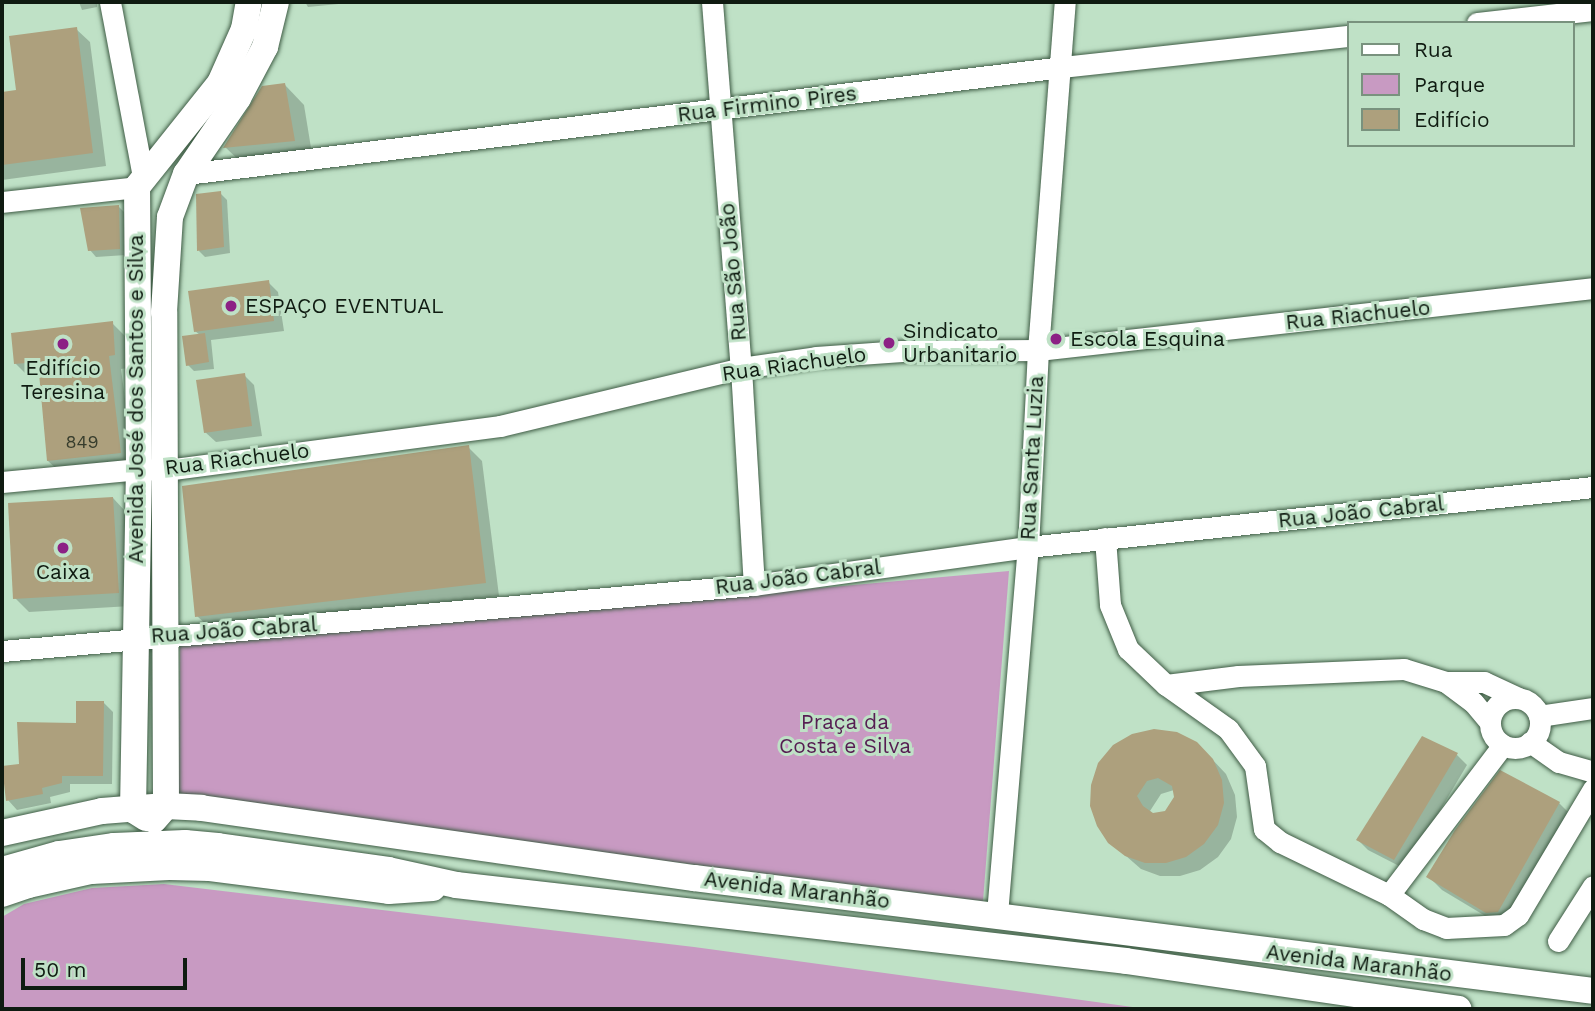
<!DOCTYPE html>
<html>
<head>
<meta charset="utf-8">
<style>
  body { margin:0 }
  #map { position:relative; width:1595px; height:1011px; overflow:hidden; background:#bfe1c6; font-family:"Work Sans",sans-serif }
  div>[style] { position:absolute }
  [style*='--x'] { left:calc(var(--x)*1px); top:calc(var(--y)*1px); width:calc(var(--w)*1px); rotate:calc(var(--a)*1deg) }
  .green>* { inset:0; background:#c89ac2 }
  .shadow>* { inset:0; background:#0003 }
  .building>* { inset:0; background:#ada07d }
  .roads { filter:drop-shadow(0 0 2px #3f5c45) drop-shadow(0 0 2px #3f5c45) }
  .minor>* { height:21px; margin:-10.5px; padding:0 10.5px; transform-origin:10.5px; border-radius:10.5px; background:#fff }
  .minor>.ring { margin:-10.5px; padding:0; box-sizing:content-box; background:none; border:21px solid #fff; border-radius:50% }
  .major>* { height:26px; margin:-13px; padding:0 13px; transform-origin:13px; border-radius:13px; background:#fff }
  .dots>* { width:19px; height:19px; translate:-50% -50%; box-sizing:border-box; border:4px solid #bfe1c6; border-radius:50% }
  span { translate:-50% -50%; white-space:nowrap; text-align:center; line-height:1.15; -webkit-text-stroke:6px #bfe1c6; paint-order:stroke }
  .number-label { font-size:18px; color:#363c2c }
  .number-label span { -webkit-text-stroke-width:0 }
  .street-label { font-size:21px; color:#0f1b11 }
  .poi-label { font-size:21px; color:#0f1b11 }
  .left { translate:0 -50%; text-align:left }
  .park-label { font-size:21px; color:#561d52 }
  .frame { position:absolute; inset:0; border:4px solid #0f1b11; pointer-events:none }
  .legend { position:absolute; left:1347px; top:21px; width:228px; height:126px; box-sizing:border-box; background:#bfe1c6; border:2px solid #79927e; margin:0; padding:9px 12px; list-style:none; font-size:21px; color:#0f1b11 }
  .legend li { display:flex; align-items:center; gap:14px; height:35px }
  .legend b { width:35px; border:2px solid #79927e }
  .scale { position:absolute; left:21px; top:958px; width:166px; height:32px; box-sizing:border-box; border:4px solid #0f1b11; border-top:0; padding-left:9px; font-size:21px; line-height:24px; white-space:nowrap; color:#0f1b11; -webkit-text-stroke:5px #bfe1c6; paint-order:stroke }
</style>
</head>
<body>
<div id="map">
  <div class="green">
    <i style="clip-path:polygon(1009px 571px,983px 901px,179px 800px,180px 646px)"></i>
    <i style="clip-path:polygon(164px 884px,694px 947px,1147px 1009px,2px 1009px,2px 917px,24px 904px,92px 888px)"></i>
  </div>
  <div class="shadow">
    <i style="clip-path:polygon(79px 2px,97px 2px,97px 7px,82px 10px)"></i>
    <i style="clip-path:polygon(305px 2px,359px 2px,308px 7px)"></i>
    <i style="clip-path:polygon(76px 29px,90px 42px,106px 166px,2px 180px,2px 94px,17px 92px)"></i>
    <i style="clip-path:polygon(285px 85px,304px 105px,313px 160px,245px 166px,225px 147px)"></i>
    <i style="clip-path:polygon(220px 193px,227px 200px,230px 253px,205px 257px,199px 251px)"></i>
    <i style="clip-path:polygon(118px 206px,125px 213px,126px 255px,96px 257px,90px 250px)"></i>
    <i style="clip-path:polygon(268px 282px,278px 292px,284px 331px,211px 340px,214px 369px,194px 371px,188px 365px,200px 335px,195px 331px)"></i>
    <i style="clip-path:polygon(112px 323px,126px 337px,127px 368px,121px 369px,134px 466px,62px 474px,48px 461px,41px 376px,29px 377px,15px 363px)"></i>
    <i style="clip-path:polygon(244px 375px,254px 385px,262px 436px,216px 442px,205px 432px)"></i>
    <i style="clip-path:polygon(468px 447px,482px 461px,499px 596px,211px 629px,197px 616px)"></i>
    <i style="clip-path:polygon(113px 498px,126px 512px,131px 606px,29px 612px,15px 598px)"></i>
    <i style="clip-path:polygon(104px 703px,113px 712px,112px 784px,70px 784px,70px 792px,50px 797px,51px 803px,17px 810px,8px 800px,2px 768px,21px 765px)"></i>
    <i style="clip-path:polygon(1423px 738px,1457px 755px,1467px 765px,1405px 869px,1368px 850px,1358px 840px)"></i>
    <i style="clip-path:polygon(evenodd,1211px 758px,1226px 774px,1235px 795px,1237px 817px,1231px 839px,1218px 857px,1200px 870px,1180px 876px,1160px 876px,1141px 869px,1110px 842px,1092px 785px,1211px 758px,1174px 790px,1174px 804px,1166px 813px,1152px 815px,1150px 811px,1161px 794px,1174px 790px)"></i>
    <i style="clip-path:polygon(1559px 803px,1573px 817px,1502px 926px,1442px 890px,1429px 877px)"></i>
  </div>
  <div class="building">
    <i style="clip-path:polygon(77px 27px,93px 153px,2px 165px,2px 92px,16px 90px,9px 36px)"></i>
    <i style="clip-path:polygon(285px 83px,295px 141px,223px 148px,262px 86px)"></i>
    <i style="clip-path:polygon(221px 191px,224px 247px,197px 251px,196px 194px)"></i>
    <i style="clip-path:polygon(119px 205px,120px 249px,88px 251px,80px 208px)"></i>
    <i style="clip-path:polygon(269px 280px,274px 321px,194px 332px,188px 291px)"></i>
    <i style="clip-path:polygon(113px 321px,115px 355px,109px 356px,121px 453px,47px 461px,38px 362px,14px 364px,11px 333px)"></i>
    <i style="clip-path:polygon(205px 333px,209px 362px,186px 366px,182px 336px)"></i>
    <i style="clip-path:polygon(245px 373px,252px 426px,204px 433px,196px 380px)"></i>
    <i style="clip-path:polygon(469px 445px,486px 583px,195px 617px,182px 486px)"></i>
    <i style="clip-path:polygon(113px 497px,119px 593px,13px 599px,8px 503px)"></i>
    <i style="clip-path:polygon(76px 701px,104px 701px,103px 776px,62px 776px,62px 783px,42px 788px,43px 794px,6px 801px,2px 766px,19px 764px,17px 722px,76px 723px)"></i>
    <i style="clip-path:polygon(evenodd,1154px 729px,1177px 732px,1197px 742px,1213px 759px,1222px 780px,1224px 803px,1218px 825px,1204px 844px,1186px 857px,1166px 863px,1145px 863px,1125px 856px,1108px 843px,1097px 826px,1090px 806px,1091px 785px,1098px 763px,1113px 745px,1132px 734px,1154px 729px,1158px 778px,1172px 786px,1174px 797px,1165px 811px,1153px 813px,1143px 806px,1137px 796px,1147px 781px,1158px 778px)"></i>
    <i style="clip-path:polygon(1422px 736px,1458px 753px,1394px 860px,1356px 840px)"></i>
    <i style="clip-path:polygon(1500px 770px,1560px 802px,1498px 912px,1486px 913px,1426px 877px,1455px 830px)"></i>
  </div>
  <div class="roads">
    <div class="minor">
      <i style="--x:110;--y:2;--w:178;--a:79.3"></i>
      <i style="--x:712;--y:2;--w:367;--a:85.5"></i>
      <i style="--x:741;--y:368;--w:217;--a:86.6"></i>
      <i style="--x:1477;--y:23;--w:117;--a:-6.4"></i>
      <i style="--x:186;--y:174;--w:883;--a:-6.96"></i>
      <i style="--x:1062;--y:67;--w:288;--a:-6.2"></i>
      <i style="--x:2;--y:202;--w:136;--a:-6.3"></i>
      <i style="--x:2;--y:482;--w:138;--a:-5.4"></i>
      <i style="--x:139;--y:469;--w:27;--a:2"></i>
      <i style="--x:166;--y:470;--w:337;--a:-7.5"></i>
      <i style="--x:500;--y:426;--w:248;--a:-13.5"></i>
      <i style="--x:741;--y:368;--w:76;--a:-8.3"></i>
      <i style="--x:816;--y:357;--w:86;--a:-4"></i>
      <i style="--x:902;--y:351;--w:136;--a:-0.4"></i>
      <i style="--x:1038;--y:350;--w:558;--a:-6.37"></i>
      <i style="--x:1105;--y:538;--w:67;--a:85.7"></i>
      <i style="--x:1110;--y:605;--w:48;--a:67.8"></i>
      <i style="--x:1128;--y:649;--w:52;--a:43.5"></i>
      <i style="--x:1166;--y:685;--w:76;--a:35.4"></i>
      <i style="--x:1228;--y:729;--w:46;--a:53.9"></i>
      <i style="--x:1255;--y:766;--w:64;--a:81.9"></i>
      <i style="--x:1264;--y:829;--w:21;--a:39"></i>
      <i style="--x:1280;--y:842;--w:121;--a:25.9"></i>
      <i style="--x:1389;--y:895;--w:188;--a:-52.8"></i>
      <i style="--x:2;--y:651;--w:755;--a:-5.02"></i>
      <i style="--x:754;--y:585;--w:277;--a:-7.9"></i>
      <i style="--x:1028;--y:547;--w:568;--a:-6.06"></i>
      <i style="--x:1446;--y:682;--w:38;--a:0"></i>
      <i style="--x:1484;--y:682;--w:38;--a:25"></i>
      <i style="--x:1166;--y:685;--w:73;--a:-7.1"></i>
      <i style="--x:1238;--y:676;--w:166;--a:-2.4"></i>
      <i style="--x:1404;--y:669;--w:44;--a:17.2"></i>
      <i style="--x:1446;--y:682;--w:34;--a:37"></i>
      <i style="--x:1473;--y:702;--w:26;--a:50"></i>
      <i class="ring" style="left:1490px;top:698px;width:29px;height:29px"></i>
      <i style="--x:1539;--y:716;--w:55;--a:-8.4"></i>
      <i style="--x:1530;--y:742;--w:35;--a:35"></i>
      <i style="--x:1559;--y:762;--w:35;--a:16"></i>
      <i style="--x:1389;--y:895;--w:42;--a:35.2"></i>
      <i style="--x:1423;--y:919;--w:25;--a:21"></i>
      <i style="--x:1446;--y:928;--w:58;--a:-3"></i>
      <i style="--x:1504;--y:925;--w:17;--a:-36"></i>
      <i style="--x:1518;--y:915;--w:147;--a:-59.2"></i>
      <i style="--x:997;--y:914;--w:368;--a:-85.2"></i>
      <i style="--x:1028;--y:547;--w:197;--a:-87.1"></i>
      <i style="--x:1038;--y:350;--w:349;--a:-85.6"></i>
      <i style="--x:1558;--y:941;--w:65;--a:-57.5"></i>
    </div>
    <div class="major">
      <i style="--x:146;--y:818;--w:15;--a:-148"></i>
      <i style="--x:133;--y:810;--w:341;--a:-89"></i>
      <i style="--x:139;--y:469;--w:282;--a:-90.4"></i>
      <i style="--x:137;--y:187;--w:133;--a:-51.4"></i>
      <i style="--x:220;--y:83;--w:59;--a:-66"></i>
      <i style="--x:244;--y:29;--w:27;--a:-80"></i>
      <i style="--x:154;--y:820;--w:18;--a:-49"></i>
      <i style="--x:166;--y:806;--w:494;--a:-90.2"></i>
      <i style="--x:164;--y:312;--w:95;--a:-86.4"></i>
      <i style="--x:170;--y:217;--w:46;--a:-69.6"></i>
      <i style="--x:186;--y:174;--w:92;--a:-55.6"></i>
      <i style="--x:238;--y:98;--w:58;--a:-62.1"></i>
      <i style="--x:265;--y:47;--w:46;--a:-76.3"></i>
      <i style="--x:2;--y:833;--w:102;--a:-12.4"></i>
      <i style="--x:102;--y:811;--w:64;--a:-4.5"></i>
      <i style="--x:166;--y:806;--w:35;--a:3"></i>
      <i style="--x:201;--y:808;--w:498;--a:8.1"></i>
      <i style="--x:694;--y:878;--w:906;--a:7.16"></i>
      <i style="--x:2;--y:870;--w:59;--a:-15.7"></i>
      <i style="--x:59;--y:854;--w:56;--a:-8.3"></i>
      <i style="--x:114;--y:846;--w:71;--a:-2.4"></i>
      <i style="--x:185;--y:843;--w:33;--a:5"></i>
      <i style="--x:218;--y:846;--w:172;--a:8"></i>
      <i style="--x:388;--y:870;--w:70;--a:12.4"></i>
      <i style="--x:456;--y:885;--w:674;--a:6.47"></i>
      <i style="--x:1126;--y:961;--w:336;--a:8.2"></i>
      <i style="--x:2;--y:894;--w:28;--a:-19"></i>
      <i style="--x:28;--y:885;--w:65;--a:-12.5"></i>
      <i style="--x:91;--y:871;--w:78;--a:-2.9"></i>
      <i style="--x:169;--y:867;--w:41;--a:1.4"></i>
      <i style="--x:210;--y:868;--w:180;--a:7.3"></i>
      <i style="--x:389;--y:891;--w:44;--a:-3.9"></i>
    </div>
  </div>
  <div class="dots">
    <i style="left:231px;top:306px;background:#8c2185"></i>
    <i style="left:1056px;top:339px;background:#8c2185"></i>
    <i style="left:889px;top:343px;background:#8c2185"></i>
    <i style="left:63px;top:344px;background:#8c2185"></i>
    <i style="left:63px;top:548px;background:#8c2185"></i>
  </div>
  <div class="number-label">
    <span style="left:82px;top:442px">849</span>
  </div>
  <div class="street-label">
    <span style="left:767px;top:104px;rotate:-7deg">Rua Firmino Pires</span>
    <span style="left:733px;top:272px;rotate:-95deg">Rua São João</span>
    <span style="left:1358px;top:315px;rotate:-6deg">Rua Riachuelo</span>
    <span style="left:794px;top:364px;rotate:-8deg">Rua Riachuelo</span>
    <span style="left:136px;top:399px;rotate:-90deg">Avenida José dos Santos e Silva</span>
    <span style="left:1032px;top:458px;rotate:-87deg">Rua Santa Luzia</span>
    <span style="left:237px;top:459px;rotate:-7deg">Rua Riachuelo</span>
    <span style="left:1361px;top:512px;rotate:-6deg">Rua João Cabral</span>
    <span style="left:798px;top:577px;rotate:-7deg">Rua João Cabral</span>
    <span style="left:234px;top:630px;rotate:-4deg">Rua João Cabral</span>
    <span style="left:797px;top:890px;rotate:7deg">Avenida Maranhão</span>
    <span style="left:1359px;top:963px;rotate:7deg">Avenida Maranhão</span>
  </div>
  <div class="poi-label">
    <span class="left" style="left:245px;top:306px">ESPAÇO EVENTUAL</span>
    <span class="left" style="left:903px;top:343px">Sindicato<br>Urbanitario</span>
    <span class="left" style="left:1070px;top:339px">Escola Esquina</span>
    <span style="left:63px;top:380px">Edifício<br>Teresina</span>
    <span style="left:63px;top:572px">Caixa</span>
  </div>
  <div class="park-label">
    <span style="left:845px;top:734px">Praça da<br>Costa e Silva</span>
  </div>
  <div class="frame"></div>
  <ul class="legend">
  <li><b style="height:9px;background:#fff"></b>Rua</li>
  <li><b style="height:19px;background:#c89ac2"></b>Parque</li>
  <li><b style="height:19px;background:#ada07d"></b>Edifício</li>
  </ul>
  <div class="scale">50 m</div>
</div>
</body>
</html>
